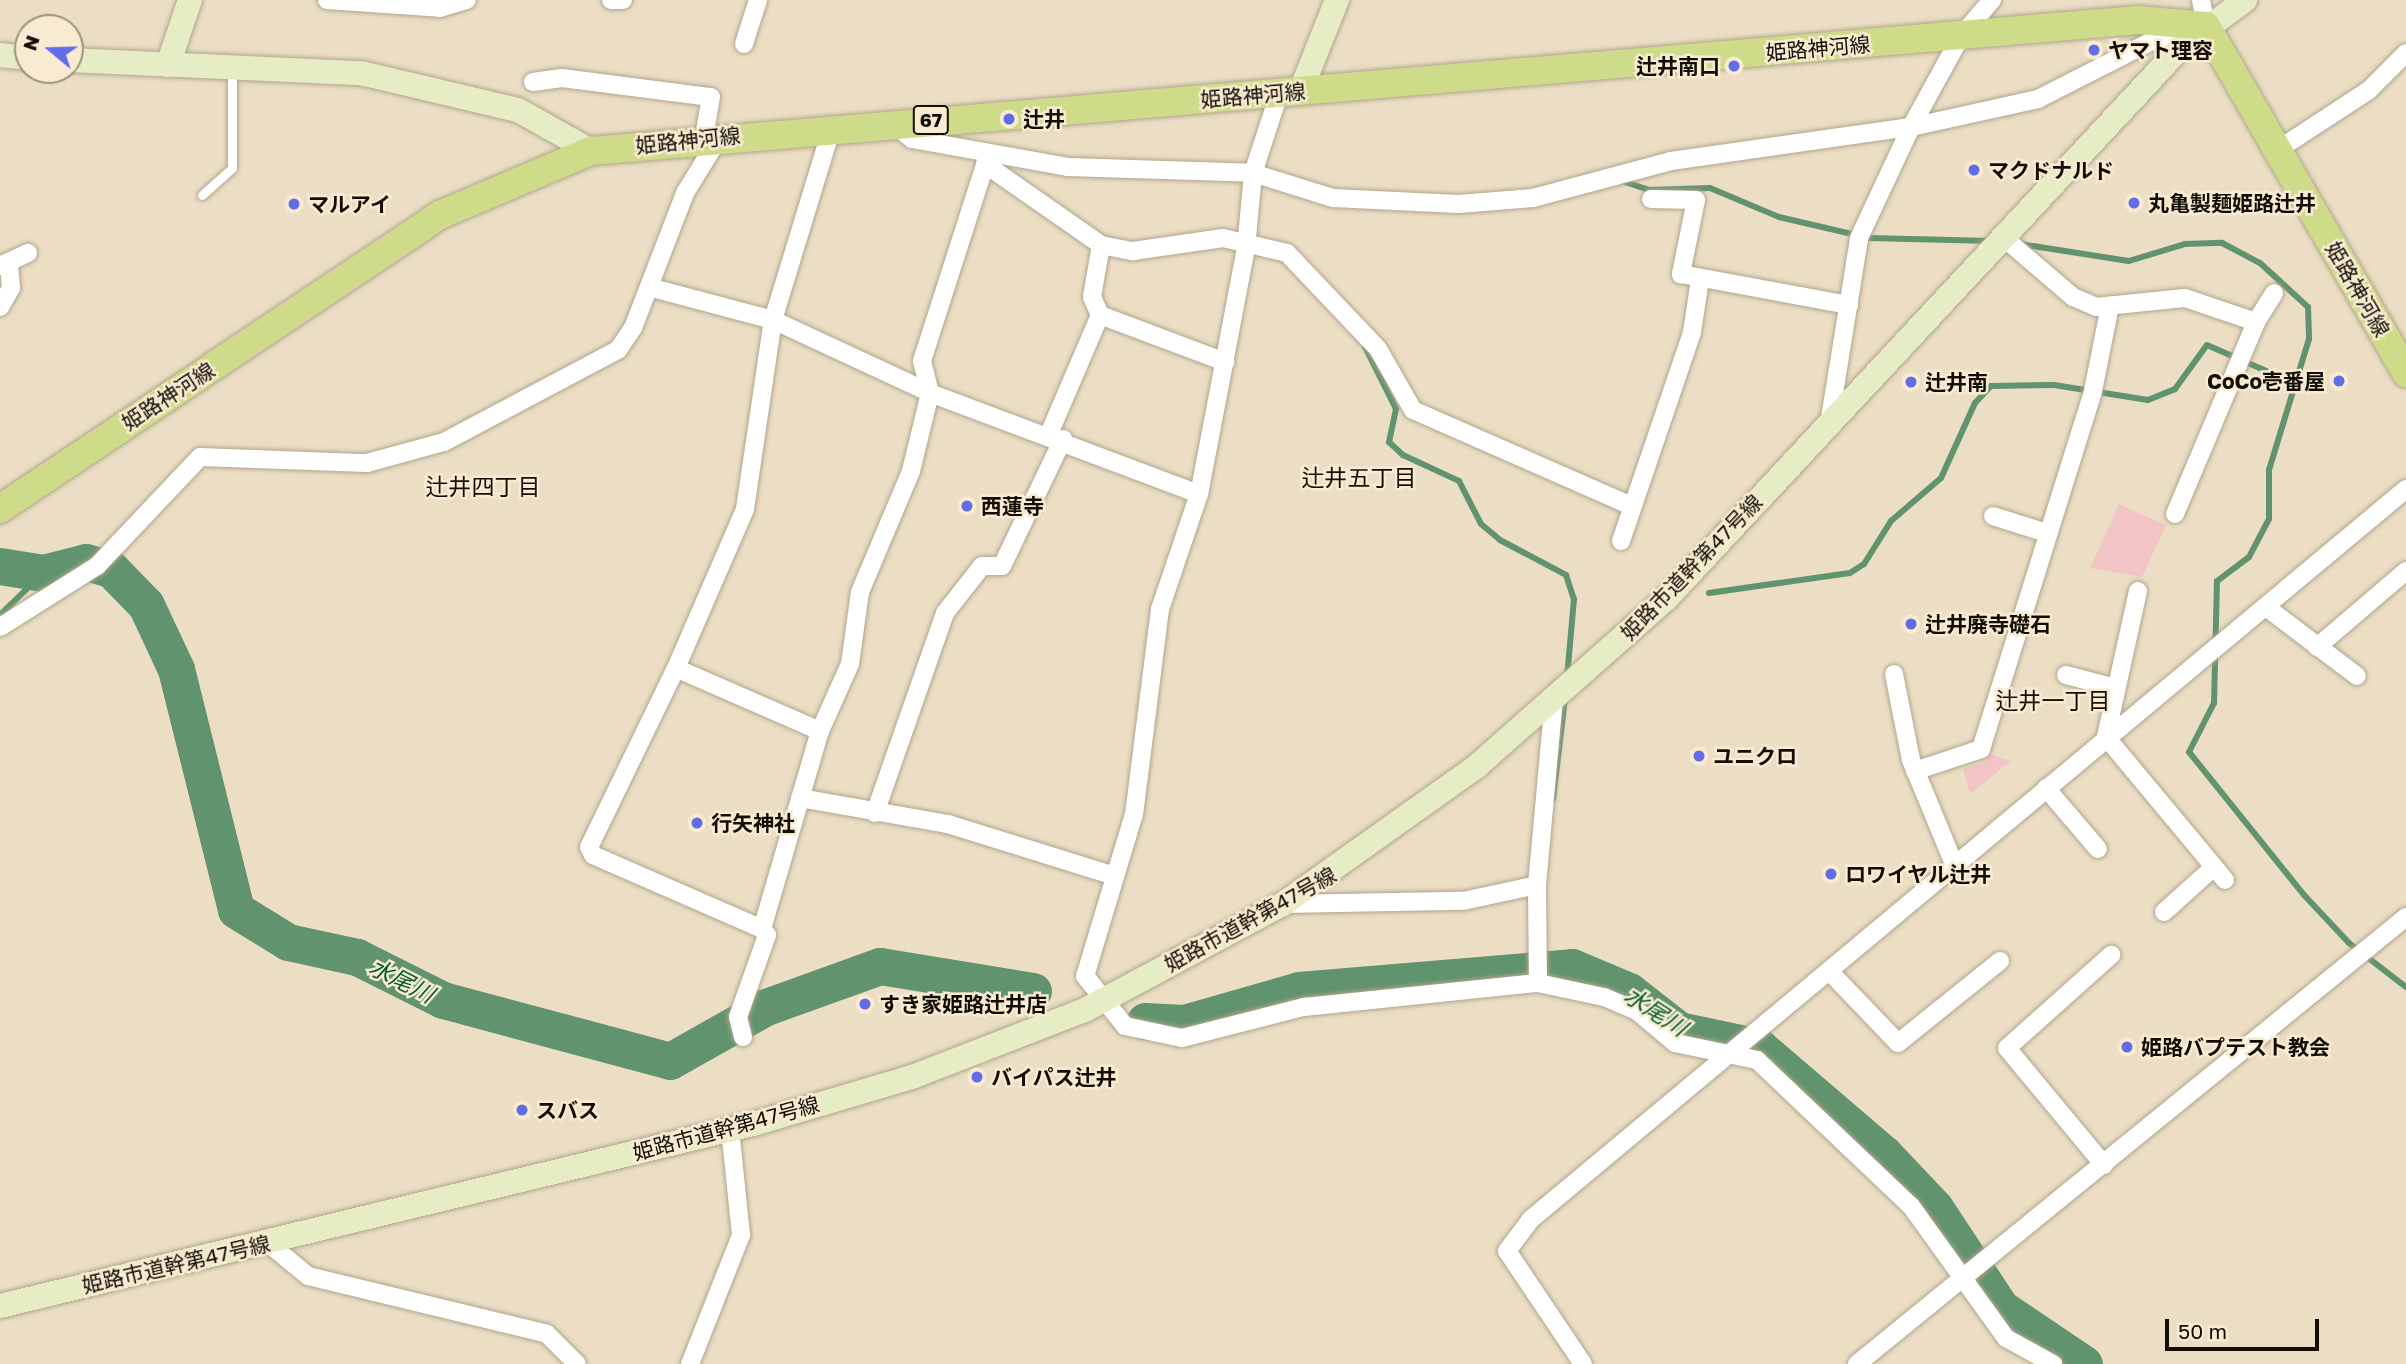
<!DOCTYPE html>
<html>
<head>
<meta charset="utf-8">
<style>
  body { margin:0 }
  #map { position:relative; width:2406px; height:1364px; overflow:hidden; background:#ebdec4; font-family:"Golos Text","Noto Sans JP",sans-serif }
  div>[style] { position:absolute }
  [style*='--x'] { left:calc(var(--x)*1px); top:calc(var(--y)*1px); width:calc(var(--w)*1px); rotate:calc(var(--a)*1deg) }
  .green>* { inset:0; background:#f3c4c5 }
  .stream>* { height:6px; margin:-3px; padding:0 3px; transform-origin:3px; border-radius:3px; background:#60936e }
  .river>* { height:37px; margin:-18.5px; padding:0 18.5px; transform-origin:18.5px; border-radius:18.5px; background:#60936e }
  .roads { filter:drop-shadow(0 0 2px #b1a58d) drop-shadow(0 0 2px #b1a58d) }
  .lane>* { height:9px; margin:-4.5px; padding:0 4.5px; transform-origin:4.5px; border-radius:4.5px; background:#fff }
  .street>* { height:18px; margin:-9px; padding:0 9px; transform-origin:9px; border-radius:9px; background:#fff }
  .secondary>* { height:24px; margin:-12px; padding:0 12px; transform-origin:12px; border-radius:12px; background:#e6edc4 }
  .primary>* { height:28px; margin:-14px; padding:0 14px; transform-origin:14px; border-radius:14px; background:#cedc89 }
  .dots>* { width:19px; height:19px; translate:-50% -50%; box-sizing:border-box; border:4px solid #f8ebd1; border-radius:50% }
  span { translate:-50% -50%; white-space:nowrap; text-align:center; line-height:1.15; -webkit-text-stroke:5px #f8ebd1; paint-order:stroke }
  .shield-label span { padding:2px 5px; background:#f8ebd1; border:2px solid; border-radius:5px; -webkit-text-stroke-width:0 }
  .shield-label { font-size:19px; color:#120e05; font-weight:700 }
  .street-label { font-size:21px; color:#120e05 }
  .poi-label { font-size:21px; color:#120e05; font-weight:700 }
  .left { translate:0 -50%; text-align:left }
  .right { translate:-100% -50%; text-align:right }
  .neighbourhood-label { font-size:23px; color:#120e05 }
  .water-label { font-size:23px; color:#025d2d; font-style:italic }
  .north { position:absolute; left:14px; top:14px; width:70px; height:70px; box-sizing:border-box; background:#f8ebd1; border:2px solid #9c937f; border-radius:50%; rotate:289deg; font-size:19px; font-weight:700; line-height:28px; text-align:center; color:#120e05 }
  .north::after { content:''; display:block; margin:auto; width:24px; height:32px; background:#626ce5; clip-path:polygon(50% 0,100% 100%,50% 72%,0 100%) }
  .scale { position:absolute; left:2165px; top:1319px; width:154px; height:32px; box-sizing:border-box; border:4px solid #120e05; border-top:0; padding-left:9px; font-size:21px; line-height:24px; white-space:nowrap; color:#120e05; -webkit-text-stroke:5px #f8ebd1; paint-order:stroke }
</style>
</head>
<body>
<div id="map">
  <div class="green">
    <i style="clip-path:polygon(2119px 504px,2166px 525px,2142px 577px,2090px 568px)"></i>
    <i style="clip-path:polygon(1989px 754px,2011px 761px,1970px 794px,1963px 769px,1986px 762px)"></i>
  </div>
  <div class="stream">
    <i style="--x:1625;--y:182;--w:26;--a:18"></i>
    <i style="--x:1650;--y:190;--w:60;--a:-1.9"></i>
    <i style="--x:1710;--y:188;--w:75;--a:22.8"></i>
    <i style="--x:1779;--y:217;--w:92;--a:13.1"></i>
    <i style="--x:1869;--y:238;--w:123;--a:1.4"></i>
    <i style="--x:2020;--y:244;--w:110;--a:8.9"></i>
    <i style="--x:2129;--y:261;--w:59;--a:-16.9"></i>
    <i style="--x:2185;--y:244;--w:37;--a:-2"></i>
    <i style="--x:2222;--y:243;--w:43;--a:27.8"></i>
    <i style="--x:2260;--y:263;--w:65;--a:42.5"></i>
    <i style="--x:2308;--y:307;--w:32;--a:88"></i>
    <i style="--x:2309;--y:339;--w:137;--a:107"></i>
    <i style="--x:2269;--y:470;--w:49;--a:90"></i>
    <i style="--x:2269;--y:519;--w:43;--a:117.8"></i>
    <i style="--x:2249;--y:557;--w:40;--a:143"></i>
    <i style="--x:2217;--y:581;--w:122;--a:91.4"></i>
    <i style="--x:2214;--y:703;--w:55;--a:117"></i>
    <i style="--x:2189;--y:752;--w:184;--a:51.2"></i>
    <i style="--x:2304;--y:895;--w:66;--a:46.8"></i>
    <i style="--x:2349;--y:943;--w:72;--a:37.7"></i>
    <i style="--x:1365;--y:347;--w:69;--a:63.4"></i>
    <i style="--x:1396;--y:409;--w:34;--a:102"></i>
    <i style="--x:1389;--y:442;--w:19;--a:43"></i>
    <i style="--x:1403;--y:455;--w:62;--a:24.9"></i>
    <i style="--x:1459;--y:481;--w:48;--a:62.9"></i>
    <i style="--x:1481;--y:524;--w:25;--a:40"></i>
    <i style="--x:1500;--y:540;--w:75;--a:27.9"></i>
    <i style="--x:1566;--y:575;--w:25;--a:72"></i>
    <i style="--x:1574;--y:599;--w:78;--a:95.1"></i>
    <i style="--x:1709;--y:593;--w:142;--a:-8.1"></i>
    <i style="--x:1850;--y:573;--w:17;--a:-33"></i>
    <i style="--x:1864;--y:564;--w:51;--a:-57.9"></i>
    <i style="--x:1891;--y:521;--w:66;--a:-40.7"></i>
    <i style="--x:1941;--y:478;--w:82;--a:-65.6"></i>
    <i style="--x:1975;--y:403;--w:23;--a:-47"></i>
    <i style="--x:1991;--y:386;--w:63;--a:-0.9"></i>
    <i style="--x:2054;--y:385;--w:95;--a:9.1"></i>
    <i style="--x:2148;--y:400;--w:29;--a:-22"></i>
    <i style="--x:2175;--y:389;--w:54;--a:-54"></i>
    <i style="--x:2207;--y:345;--w:97;--a:23.7"></i>
    <i style="--x:0;--y:615;--w:60;--a:-44.3"></i>
    <i style="--x:1553;--y:799;--w:101;--a:-83.2"></i>
  </div>
  <div class="river">
    <i style="--x:0;--y:566;--w:44;--a:9.2"></i>
    <i style="--x:43;--y:573;--w:44;--a:-14.3"></i>
    <i style="--x:86;--y:562;--w:26;--a:16"></i>
    <i style="--x:111;--y:569;--w:50;--a:45.8"></i>
    <i style="--x:146;--y:605;--w:71;--a:64.9"></i>
    <i style="--x:176;--y:669;--w:248;--a:76"></i>
    <i style="--x:236;--y:910;--w:61;--a:31.6"></i>
    <i style="--x:288;--y:942;--w:71;--a:12.3"></i>
    <i style="--x:357;--y:957;--w:96;--a:26.6"></i>
    <i style="--x:443;--y:1000;--w:235;--a:15"></i>
    <i style="--x:670;--y:1061;--w:110;--a:-29.4"></i>
    <i style="--x:766;--y:1007;--w:121;--a:-19.8"></i>
    <i style="--x:880;--y:966;--w:155;--a:9.3"></i>
    <i style="--x:1145;--y:1021;--w:39;--a:3"></i>
    <i style="--x:1184;--y:1023;--w:120;--a:-16"></i>
    <i style="--x:1299;--y:990;--w:274;--a:-4.8"></i>
    <i style="--x:1572;--y:967;--w:62;--a:22.8"></i>
    <i style="--x:1629;--y:991;--w:63;--a:38"></i>
    <i style="--x:1679;--y:1030;--w:82;--a:12"></i>
    <i style="--x:1759;--y:1047;--w:165;--a:40.6"></i>
    <i style="--x:1884;--y:1154;--w:74;--a:46.6"></i>
    <i style="--x:1935;--y:1208;--w:120;--a:56.6"></i>
    <i style="--x:2001;--y:1308;--w:100;--a:34"></i>
  </div>
  <div class="roads">
    <div class="lane">
      <i style="--x:202;--y:195;--w:40;--a:-42"></i>
      <i style="--x:232;--y:168;--w:98;--a:-90"></i>
    </div>
    <div class="street">
      <i style="--x:327;--y:0;--w:113;--a:4"></i>
      <i style="--x:440;--y:8;--w:28;--a:-17"></i>
      <i style="--x:611;--y:0;--w:12;--a:0"></i>
      <i style="--x:2201;--y:0;--w:26;--a:79"></i>
      <i style="--x:744;--y:44;--w:46;--a:-72.3"></i>
      <i style="--x:533;--y:82;--w:29;--a:-8"></i>
      <i style="--x:562;--y:78;--w:150;--a:7.3"></i>
      <i style="--x:711;--y:97;--w:41;--a:99.9"></i>
      <i style="--x:1279;--y:94;--w:83;--a:108.2"></i>
      <i style="--x:1253;--y:173;--w:75;--a:95.3"></i>
      <i style="--x:1246;--y:248;--w:250;--a:100.8"></i>
      <i style="--x:1199;--y:494;--w:121;--a:108.7"></i>
      <i style="--x:1160;--y:609;--w:207;--a:97.2"></i>
      <i style="--x:1134;--y:814;--w:169;--a:106.8"></i>
      <i style="--x:1085;--y:976;--w:64;--a:51.3"></i>
      <i style="--x:1125;--y:1026;--w:58;--a:11.9"></i>
      <i style="--x:1182;--y:1038;--w:126;--a:-14.3"></i>
      <i style="--x:1304;--y:1007;--w:235;--a:-5.9"></i>
      <i style="--x:1538;--y:983;--w:67;--a:12"></i>
      <i style="--x:1604;--y:997;--w:36;--a:23"></i>
      <i style="--x:1637;--y:1011;--w:50;--a:40.1"></i>
      <i style="--x:1675;--y:1043;--w:84;--a:11.7"></i>
      <i style="--x:1757;--y:1060;--w:212;--a:43.5"></i>
      <i style="--x:1911;--y:1206;--w:163;--a:54.3"></i>
      <i style="--x:2006;--y:1338;--w:54;--a:29"></i>
      <i style="--x:893;--y:123;--w:25;--a:40"></i>
      <i style="--x:912;--y:139;--w:158;--a:10.2"></i>
      <i style="--x:1067;--y:167;--w:186;--a:1.8"></i>
      <i style="--x:1253;--y:173;--w:84;--a:17.4"></i>
      <i style="--x:1333;--y:198;--w:126;--a:2.7"></i>
      <i style="--x:1459;--y:204;--w:74;--a:-4.6"></i>
      <i style="--x:1533;--y:198;--w:143;--a:-15"></i>
      <i style="--x:1671;--y:161;--w:242;--a:-8.1"></i>
      <i style="--x:1911;--y:127;--w:130;--a:-12.4"></i>
      <i style="--x:2038;--y:99;--w:130;--a:-27"></i>
      <i style="--x:2154;--y:40;--w:39;--a:-7"></i>
      <i style="--x:2279;--y:149;--w:108;--a:-33.2"></i>
      <i style="--x:2369;--y:90;--w:52;--a:-45"></i>
      <i style="--x:985;--y:164;--w:141;--a:34.9"></i>
      <i style="--x:1101;--y:245;--w:33;--a:11"></i>
      <i style="--x:1133;--y:251;--w:91;--a:-8.2"></i>
      <i style="--x:1223;--y:238;--w:66;--a:13.2"></i>
      <i style="--x:1287;--y:253;--w:132;--a:46.5"></i>
      <i style="--x:1378;--y:349;--w:70;--a:60.2"></i>
      <i style="--x:1413;--y:410;--w:239;--a:23.7"></i>
      <i style="--x:1651;--y:199;--w:45;--a:1.3"></i>
      <i style="--x:1696;--y:200;--w:76;--a:101.5"></i>
      <i style="--x:1681;--y:274;--w:171;--a:10.5"></i>
      <i style="--x:2003;--y:237;--w:92;--a:40.6"></i>
      <i style="--x:2073;--y:297;--w:25;--a:23"></i>
      <i style="--x:2096;--y:307;--w:89;--a:-5.8"></i>
      <i style="--x:2185;--y:298;--w:75;--a:18.7"></i>
      <i style="--x:0;--y:266;--w:31;--a:-25"></i>
      <i style="--x:649;--y:287;--w:128;--a:14.9"></i>
      <i style="--x:773;--y:320;--w:173;--a:24.9"></i>
      <i style="--x:930;--y:393;--w:287;--a:20.6"></i>
      <i style="--x:0;--y:307;--w:22;--a:-60"></i>
      <i style="--x:11;--y:288;--w:22;--a:-95"></i>
      <i style="--x:1100;--y:315;--w:134;--a:20.6"></i>
      <i style="--x:1830;--y:418;--w:182;--a:-80.8"></i>
      <i style="--x:1859;--y:238;--w:123;--a:-64.9"></i>
      <i style="--x:1911;--y:127;--w:104;--a:-61.2"></i>
      <i style="--x:1961;--y:36;--w:48;--a:-49.3"></i>
      <i style="--x:1049;--y:434;--w:129;--a:-66.8"></i>
      <i style="--x:1100;--y:315;--w:20;--a:-114"></i>
      <i style="--x:1092;--y:297;--w:53;--a:-80.2"></i>
      <i style="--x:2175;--y:514;--w:208;--a:-67.1"></i>
      <i style="--x:2256;--y:322;--w:34;--a:-58"></i>
      <i style="--x:1993;--y:516;--w:57;--a:17.5"></i>
      <i style="--x:1621;--y:541;--w:221;--a:-71.2"></i>
      <i style="--x:1692;--y:332;--w:53;--a:-81.3"></i>
      <i style="--x:2138;--y:591;--w:149;--a:102.4"></i>
      <i style="--x:2106;--y:737;--w:186;--a:50.2"></i>
      <i style="--x:2266;--y:607;--w:114;--a:37.2"></i>
      <i style="--x:0;--y:627;--w:115;--a:-32.2"></i>
      <i style="--x:97;--y:566;--w:150;--a:-46.6"></i>
      <i style="--x:200;--y:457;--w:167;--a:2.1"></i>
      <i style="--x:367;--y:463;--w:80;--a:-15.3"></i>
      <i style="--x:444;--y:442;--w:197;--a:-27.9"></i>
      <i style="--x:618;--y:350;--w:27;--a:-56"></i>
      <i style="--x:633;--y:328;--w:145;--a:-68.9"></i>
      <i style="--x:685;--y:193;--w:65;--a:-58.3"></i>
      <i style="--x:2317;--y:647;--w:117;--a:-40.5"></i>
      <i style="--x:676;--y:668;--w:173;--a:-66.5"></i>
      <i style="--x:745;--y:509;--w:191;--a:-81.6"></i>
      <i style="--x:773;--y:320;--w:199;--a:-73"></i>
      <i style="--x:1894;--y:674;--w:88;--a:78.8"></i>
      <i style="--x:1911;--y:760;--w:115;--a:67.5"></i>
      <i style="--x:2066;--y:675;--w:52;--a:14.6"></i>
      <i style="--x:820;--y:731;--w:157;--a:-156.4"></i>
      <i style="--x:676;--y:668;--w:199;--a:115.9"></i>
      <i style="--x:589;--y:847;--w:9;--a:63"></i>
      <i style="--x:593;--y:855;--w:184;--a:23.6"></i>
      <i style="--x:762;--y:929;--w:206;--a:-73.7"></i>
      <i style="--x:820;--y:731;--w:73;--a:-65.9"></i>
      <i style="--x:850;--y:664;--w:73;--a:-82.1"></i>
      <i style="--x:860;--y:592;--w:131;--a:-67.1"></i>
      <i style="--x:911;--y:471;--w:80;--a:-76.3"></i>
      <i style="--x:930;--y:393;--w:33;--a:-104"></i>
      <i style="--x:922;--y:361;--w:216;--a:-72.2"></i>
      <i style="--x:1915;--y:771;--w:70;--a:-18.4"></i>
      <i style="--x:1981;--y:749;--w:375;--a:-72.6"></i>
      <i style="--x:2093;--y:391;--w:87;--a:-78.7"></i>
      <i style="--x:2046;--y:788;--w:80;--a:49.6"></i>
      <i style="--x:800;--y:798;--w:150;--a:10"></i>
      <i style="--x:948;--y:824;--w:172;--a:17.3"></i>
      <i style="--x:875;--y:813;--w:212;--a:-70.7"></i>
      <i style="--x:945;--y:613;--w:60;--a:-51.8"></i>
      <i style="--x:982;--y:566;--w:20;--a:0"></i>
      <i style="--x:1002;--y:566;--w:141;--a:-64.3"></i>
      <i style="--x:1283;--y:904;--w:180;--a:-1"></i>
      <i style="--x:1463;--y:901;--w:76;--a:-12.2"></i>
      <i style="--x:2164;--y:912;--w:67;--a:-42"></i>
      <i style="--x:1830;--y:972;--w:98;--a:46.2"></i>
      <i style="--x:1898;--y:1043;--w:131;--a:-38.8"></i>
      <i style="--x:1538;--y:983;--w:98;--a:-90.6"></i>
      <i style="--x:1537;--y:885;--w:187;--a:-84.8"></i>
      <i style="--x:743;--y:1037;--w:21;--a:-104"></i>
      <i style="--x:738;--y:1017;--w:87;--a:-70.5"></i>
      <i style="--x:767;--y:935;--w:8;--a:-130"></i>
      <i style="--x:2104;--y:1165;--w:152;--a:-129.7"></i>
      <i style="--x:2007;--y:1048;--w:140;--a:-41.8"></i>
      <i style="--x:268;--y:1243;--w:52;--a:39.5"></i>
      <i style="--x:308;--y:1276;--w:246;--a:13.6"></i>
      <i style="--x:547;--y:1334;--w:42;--a:45"></i>
      <i style="--x:690;--y:1364;--w:139;--a:-68.4"></i>
      <i style="--x:741;--y:1235;--w:107;--a:-95.9"></i>
      <i style="--x:1583;--y:1364;--w:136;--a:-123.9"></i>
      <i style="--x:1507;--y:1251;--w:39;--a:-53"></i>
      <i style="--x:1530;--y:1220;--w:1141;--a:-39.84"></i>
      <i style="--x:1857;--y:1364;--w:708;--a:-39.15"></i>
    </div>
    <div class="secondary">
      <i style="--x:0;--y:55;--w:28;--a:6"></i>
      <i style="--x:70;--y:60;--w:291;--a:2.6"></i>
      <i style="--x:361;--y:73;--w:161;--a:13.3"></i>
      <i style="--x:518;--y:110;--w:84;--a:29.3"></i>
      <i style="--x:168;--y:65;--w:69;--a:-71.3"></i>
      <i style="--x:1301;--y:90;--w:97;--a:-68.2"></i>
      <i style="--x:0;--y:1306;--w:775;--a:-13.59"></i>
      <i style="--x:753;--y:1124;--w:166;--a:-16.5"></i>
      <i style="--x:912;--y:1077;--w:186;--a:-21.2"></i>
      <i style="--x:1085;--y:1010;--w:225;--a:-28.2"></i>
      <i style="--x:1283;--y:904;--w:238;--a:-35.4"></i>
      <i style="--x:1477;--y:766;--w:254;--a:-41.5"></i>
      <i style="--x:1667;--y:598;--w:752;--a:-46.99"></i>
      <i style="--x:2180;--y:48;--w:81;--a:-36.4"></i>
    </div>
    <div class="primary">
      <i style="--x:0;--y:509;--w:529;--a:-33.75"></i>
      <i style="--x:440;--y:215;--w:164;--a:-23"></i>
      <i style="--x:591;--y:151;--w:1553;--a:-4.84"></i>
      <i style="--x:2138;--y:20;--w:68;--a:5"></i>
      <i style="--x:2206;--y:26;--w:401;--a:60"></i>
    </div>
  </div>
  <div class="dots">
    <i style="left:2094px;top:50px;background:#626ce5"></i>
    <i style="left:1734px;top:66px;background:#626ce5"></i>
    <i style="left:1009px;top:119px;background:#626ce5"></i>
    <i style="left:1974px;top:170px;background:#626ce5"></i>
    <i style="left:2134px;top:203px;background:#626ce5"></i>
    <i style="left:294px;top:204px;background:#626ce5"></i>
    <i style="left:2339px;top:381px;background:#626ce5"></i>
    <i style="left:1911px;top:382px;background:#626ce5"></i>
    <i style="left:967px;top:506px;background:#626ce5"></i>
    <i style="left:1911px;top:624px;background:#626ce5"></i>
    <i style="left:1699px;top:756px;background:#626ce5"></i>
    <i style="left:697px;top:823px;background:#626ce5"></i>
    <i style="left:1831px;top:874px;background:#626ce5"></i>
    <i style="left:865px;top:1004px;background:#626ce5"></i>
    <i style="left:2127px;top:1047px;background:#626ce5"></i>
    <i style="left:977px;top:1077px;background:#626ce5"></i>
    <i style="left:522px;top:1110px;background:#626ce5"></i>
  </div>
  <div class="shield-label">
    <span style="left:931px;top:120px">67</span>
  </div>
  <div class="street-label">
    <span style="left:1818px;top:48px;rotate:-5deg">姫路神河線</span>
    <span style="left:1253px;top:95px;rotate:-5deg">姫路神河線</span>
    <span style="left:688px;top:140px;rotate:-6deg">姫路神河線</span>
    <span style="left:2358px;top:289px;rotate:60deg">姫路神河線</span>
    <span style="left:168px;top:396px;rotate:-33deg">姫路神河線</span>
    <span style="left:1691px;top:567px;rotate:-46deg">姫路市道幹第47号線</span>
    <span style="left:1250px;top:919px;rotate:-29deg">姫路市道幹第47号線</span>
    <span style="left:726px;top:1128px;rotate:-15deg">姫路市道幹第47号線</span>
    <span style="left:176px;top:1264px;rotate:-13deg">姫路市道幹第47号線</span>
  </div>
  <div class="poi-label">
    <span class="left" style="left:2108px;top:50px">ヤマト理容</span>
    <span class="right" style="left:1720px;top:66px">辻井南口</span>
    <span class="left" style="left:1023px;top:119px">辻井</span>
    <span class="left" style="left:1988px;top:170px">マクドナルド</span>
    <span class="left" style="left:2148px;top:203px">丸亀製麺姫路辻井</span>
    <span class="left" style="left:308px;top:204px">マルアイ</span>
    <span class="right" style="left:2325px;top:381px">CoCo壱番屋</span>
    <span class="left" style="left:1925px;top:382px">辻井南</span>
    <span class="left" style="left:981px;top:506px">西蓮寺</span>
    <span class="left" style="left:1925px;top:624px">辻井廃寺礎石</span>
    <span class="left" style="left:1713px;top:756px">ユニクロ</span>
    <span class="left" style="left:711px;top:823px">行矢神社</span>
    <span class="left" style="left:1845px;top:874px">ロワイヤル辻井</span>
    <span class="left" style="left:879px;top:1004px">すき家姫路辻井店</span>
    <span class="left" style="left:2141px;top:1047px">姫路バプテスト教会</span>
    <span class="left" style="left:991px;top:1077px">バイパス辻井</span>
    <span class="left" style="left:536px;top:1110px">スバス</span>
  </div>
  <div class="neighbourhood-label">
    <span style="left:1359px;top:477px">辻井五丁目</span>
    <span style="left:483px;top:486px">辻井四丁目</span>
    <span style="left:2053px;top:700px">辻井一丁目</span>
  </div>
  <div class="water-label">
    <span style="left:402px;top:980px;rotate:27deg">水尾川</span>
    <span style="left:1656px;top:1011px;rotate:33deg">水尾川</span>
  </div>
  <div class="north">N</div>
  <div class="scale">50 m</div>
</div>
</body>
</html>
